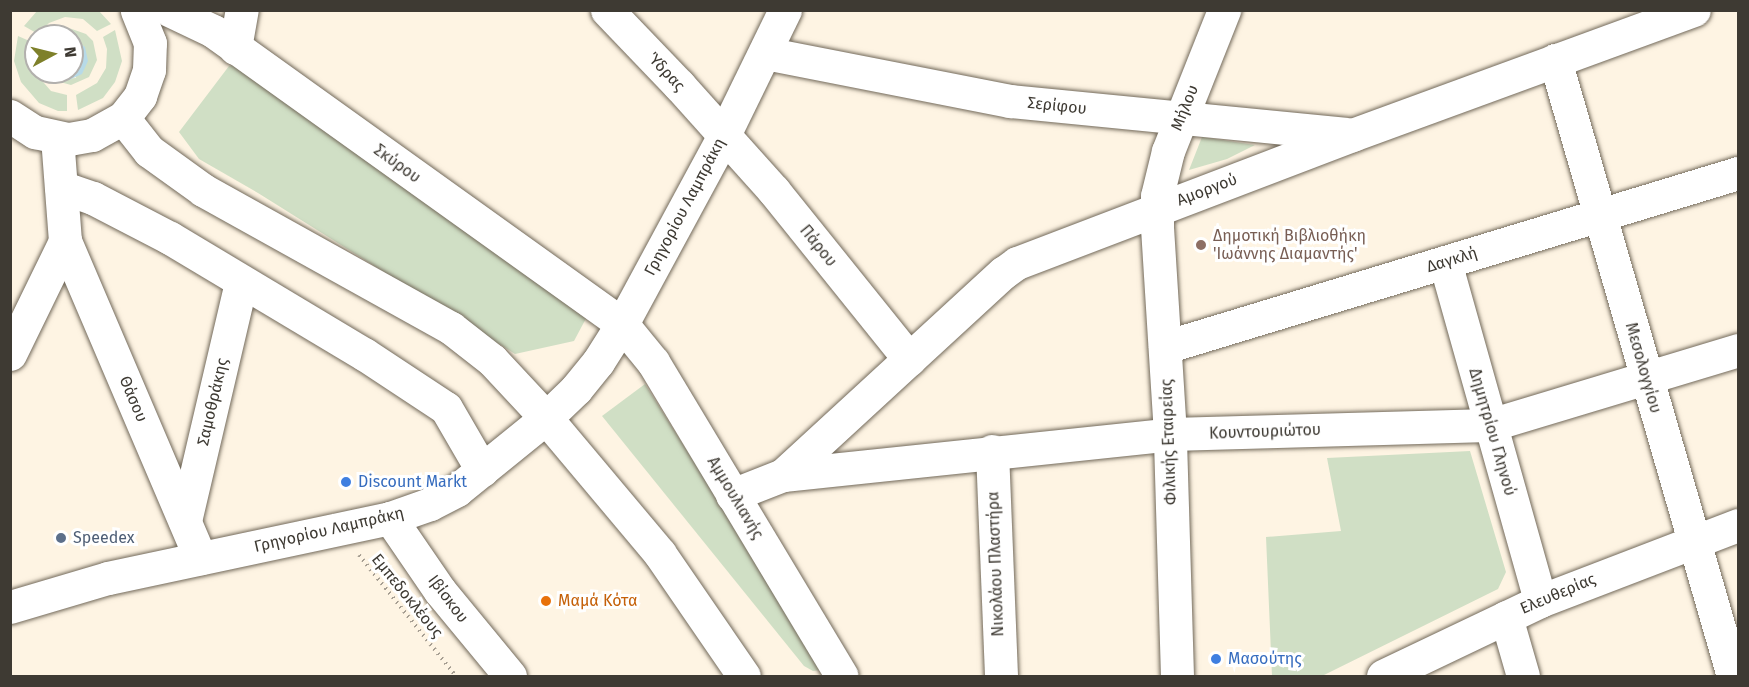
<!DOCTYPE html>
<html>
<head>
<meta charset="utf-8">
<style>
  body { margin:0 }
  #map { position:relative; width:1749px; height:687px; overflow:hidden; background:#fef4e3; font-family:"Fira Sans",sans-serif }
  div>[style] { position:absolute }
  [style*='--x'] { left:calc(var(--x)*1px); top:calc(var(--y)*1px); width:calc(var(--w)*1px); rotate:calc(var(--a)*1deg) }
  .green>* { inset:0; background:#d0dfc5 }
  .water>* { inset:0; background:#b7dae8 }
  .path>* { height:4px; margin-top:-2px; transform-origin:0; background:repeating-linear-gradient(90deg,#a69e92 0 1.5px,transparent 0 6px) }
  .roads { filter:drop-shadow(0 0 2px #72695a) drop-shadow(0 0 2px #72695a) }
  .street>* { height:33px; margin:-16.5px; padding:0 16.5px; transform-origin:16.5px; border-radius:16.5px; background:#fff }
  .secondary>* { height:33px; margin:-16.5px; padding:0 16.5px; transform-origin:16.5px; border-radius:16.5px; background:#fff }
  .dots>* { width:16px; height:16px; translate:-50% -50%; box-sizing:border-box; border:3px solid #fff; border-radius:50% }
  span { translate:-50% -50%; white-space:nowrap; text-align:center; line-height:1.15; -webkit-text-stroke:6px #fff; paint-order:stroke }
  .street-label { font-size:16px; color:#3e3a33 }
  .education-label { font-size:16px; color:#785e54 }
  .left { translate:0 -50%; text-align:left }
  .shop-label { font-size:16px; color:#366cbe }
  .service-label { font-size:16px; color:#4e5e75 }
  .food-label { font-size:16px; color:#c56008 }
  .frame { position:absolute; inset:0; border:12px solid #3e3a33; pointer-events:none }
  .north { position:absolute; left:24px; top:24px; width:60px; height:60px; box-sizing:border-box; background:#fff; border:2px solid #b2b0ad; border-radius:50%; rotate:83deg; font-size:16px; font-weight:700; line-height:24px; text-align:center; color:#3e3a33 }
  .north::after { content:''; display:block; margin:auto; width:21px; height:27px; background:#7e802a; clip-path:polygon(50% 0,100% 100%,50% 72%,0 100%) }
</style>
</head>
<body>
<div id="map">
  <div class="green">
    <i style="clip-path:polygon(37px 11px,99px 11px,111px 24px,97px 31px,83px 19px,65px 17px,49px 23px,38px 34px,24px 26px)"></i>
    <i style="clip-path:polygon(69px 28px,86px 34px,93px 41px,97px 60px,89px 77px,71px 85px,53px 80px,46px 72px,51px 72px,61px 79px,76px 78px,74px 38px,50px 36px)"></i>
    <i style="clip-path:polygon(115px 30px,122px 61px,115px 82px,103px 98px,78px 110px,76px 95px,97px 83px,106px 68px,107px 49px,103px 37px)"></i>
    <i style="clip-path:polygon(18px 36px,34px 43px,31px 60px,37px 75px,51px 91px,67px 95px,67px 111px,58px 111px,39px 103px,21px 82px,14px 61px)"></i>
    <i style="clip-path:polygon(248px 63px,591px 309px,574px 341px,515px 354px,258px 193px,199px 159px,179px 132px,229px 66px)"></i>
    <i style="clip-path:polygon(1202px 137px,1255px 145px,1227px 159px,1189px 170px)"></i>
    <i style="clip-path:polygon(645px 384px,821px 664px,820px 670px,813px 671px,804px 666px,602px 416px)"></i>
    <i style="clip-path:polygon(1470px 451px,1506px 572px,1498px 589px,1322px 676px,1272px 676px,1266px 537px,1341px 531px,1327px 458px)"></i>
  </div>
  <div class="water">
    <i style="clip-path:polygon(72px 38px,85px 47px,88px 61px,82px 74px,69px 80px,61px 79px,51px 72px,72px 72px)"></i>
  </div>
  <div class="path">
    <i style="--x:359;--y:555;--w:155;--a:51.3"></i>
  </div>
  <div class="roads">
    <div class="street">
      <i style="--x:169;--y:10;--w:49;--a:25.5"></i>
      <i style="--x:213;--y:31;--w:503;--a:35.62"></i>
      <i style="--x:622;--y:324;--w:49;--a:50.8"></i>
      <i style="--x:653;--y:362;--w:366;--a:59"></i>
      <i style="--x:607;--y:10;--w:104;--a:46.2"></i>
      <i style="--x:679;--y:85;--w:142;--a:48.1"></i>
      <i style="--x:774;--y:191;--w:216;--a:51.2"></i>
      <i style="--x:235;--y:48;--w:39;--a:-80"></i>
      <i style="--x:765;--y:53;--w:250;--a:11.1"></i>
      <i style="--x:1010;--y:101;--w:337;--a:5.6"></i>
      <i style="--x:1555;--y:60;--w:641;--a:73.88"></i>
      <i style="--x:61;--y:187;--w:34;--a:19"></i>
      <i style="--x:93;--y:198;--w:87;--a:27.5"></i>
      <i style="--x:170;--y:238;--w:226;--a:30.9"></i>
      <i style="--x:364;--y:354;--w:98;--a:33.4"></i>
      <i style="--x:446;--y:408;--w:72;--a:59.9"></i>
      <i style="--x:65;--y:241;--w:345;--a:66.9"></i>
      <i style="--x:1445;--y:262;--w:352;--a:74.3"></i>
      <i style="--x:1165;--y:347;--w:599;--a:-16.89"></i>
      <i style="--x:10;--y:354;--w:126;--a:-64"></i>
      <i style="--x:65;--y:241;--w:103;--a:-94.4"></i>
      <i style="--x:992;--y:451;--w:225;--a:87.7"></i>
      <i style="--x:783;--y:475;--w:299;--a:-42.6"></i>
      <i style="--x:1003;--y:273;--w:17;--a:-36"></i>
      <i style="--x:1017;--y:263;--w:359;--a:-20.9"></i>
      <i style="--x:1352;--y:135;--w:364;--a:-20.1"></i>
      <i style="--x:732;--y:495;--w:55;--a:-21.4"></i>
      <i style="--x:783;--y:475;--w:389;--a:-6"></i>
      <i style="--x:1170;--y:434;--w:320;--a:-1.6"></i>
      <i style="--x:1490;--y:425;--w:259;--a:-16.8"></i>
      <i style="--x:390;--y:518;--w:88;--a:55.6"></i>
      <i style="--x:440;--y:591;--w:110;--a:50.5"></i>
      <i style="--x:185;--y:521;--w:245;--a:-76.8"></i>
      <i style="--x:1506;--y:617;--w:61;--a:73.9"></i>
      <i style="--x:1177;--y:676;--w:242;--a:-91.7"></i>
      <i style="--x:1170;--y:434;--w:205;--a:-93.6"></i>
      <i style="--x:1157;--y:229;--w:33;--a:-90"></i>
      <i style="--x:1157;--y:196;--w:46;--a:-76.3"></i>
      <i style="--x:1168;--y:151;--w:152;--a:-68.3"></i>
    </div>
    <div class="secondary">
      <i style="--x:10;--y:116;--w:30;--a:33"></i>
      <i style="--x:35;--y:132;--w:35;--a:12"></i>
      <i style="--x:69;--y:139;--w:23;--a:-10"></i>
      <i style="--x:92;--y:135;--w:35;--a:-29"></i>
      <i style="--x:123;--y:118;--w:28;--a:-52"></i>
      <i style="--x:140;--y:96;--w:28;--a:-71"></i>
      <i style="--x:149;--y:70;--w:27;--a:-88"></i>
      <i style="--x:150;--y:43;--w:35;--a:-112"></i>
      <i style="--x:123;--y:118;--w:42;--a:51.8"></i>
      <i style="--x:149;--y:151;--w:67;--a:35.8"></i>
      <i style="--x:203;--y:190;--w:284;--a:29.1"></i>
      <i style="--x:451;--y:328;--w:52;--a:38"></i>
      <i style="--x:492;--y:360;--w:79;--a:47"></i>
      <i style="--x:546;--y:418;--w:177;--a:50"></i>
      <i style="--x:660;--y:554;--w:148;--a:55.5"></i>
      <i style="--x:10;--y:607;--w:102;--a:-16.5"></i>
      <i style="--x:108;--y:578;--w:288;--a:-12"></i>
      <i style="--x:390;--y:518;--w:42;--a:-19.3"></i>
      <i style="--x:430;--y:504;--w:30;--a:-27"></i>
      <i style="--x:457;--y:490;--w:114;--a:-39"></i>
      <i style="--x:546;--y:418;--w:42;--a:-44"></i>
      <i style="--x:576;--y:389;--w:35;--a:-51"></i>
      <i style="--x:598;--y:362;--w:45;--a:-57.7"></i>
      <i style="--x:622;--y:324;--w:215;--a:-61.6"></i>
      <i style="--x:724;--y:135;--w:139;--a:-64"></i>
      <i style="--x:1383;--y:676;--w:174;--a:-25.5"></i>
      <i style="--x:1540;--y:601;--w:212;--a:-21"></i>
    </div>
  </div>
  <div class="dots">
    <i style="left:1201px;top:245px;background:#8d6e63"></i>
    <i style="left:346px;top:482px;background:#3f7fe0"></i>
    <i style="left:61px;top:538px;background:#5c6f8a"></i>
    <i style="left:546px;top:601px;background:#e8710a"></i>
    <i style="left:1216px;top:659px;background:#3f7fe0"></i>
  </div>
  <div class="street-label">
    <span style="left:666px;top:72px;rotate:47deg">Ύδρας</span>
    <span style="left:1057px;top:106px;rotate:6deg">Σερίφου</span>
    <span style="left:1185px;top:108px;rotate:-68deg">Μήλου</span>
    <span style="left:397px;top:164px;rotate:36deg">Σκύρου</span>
    <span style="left:1207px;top:190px;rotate:-21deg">Αμοργού</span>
    <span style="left:685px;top:207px;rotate:-62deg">Γρηγορίου Λαμπράκη</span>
    <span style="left:818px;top:246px;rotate:51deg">Πάρου</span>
    <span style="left:1452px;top:260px;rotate:-17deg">Δαγκλή</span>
    <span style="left:1643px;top:368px;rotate:74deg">Μεσολογγίου</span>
    <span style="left:133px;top:399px;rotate:67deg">Θάσου</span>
    <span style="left:213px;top:402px;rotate:-77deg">Σαμοθράκης</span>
    <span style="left:1265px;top:432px;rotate:-2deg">Κουντουριώτου</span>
    <span style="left:1492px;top:432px;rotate:74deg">Δημητρίου Γληνού</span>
    <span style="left:1169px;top:442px;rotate:-92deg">Φιλικής Εταιρείας</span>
    <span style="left:735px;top:498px;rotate:59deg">Αμμουλιανής</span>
    <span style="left:329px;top:530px;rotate:-13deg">Γρηγορίου Λαμπράκη</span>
    <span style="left:996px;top:564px;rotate:-92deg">Νικολάου Πλαστήρα</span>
    <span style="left:1558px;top:594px;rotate:-23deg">Ελευθερίας</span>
    <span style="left:407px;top:596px;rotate:51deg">Εμπεδοκλέους</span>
    <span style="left:448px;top:599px;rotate:53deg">Ιβίσκου</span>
  </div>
  <div class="education-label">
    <span class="left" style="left:1213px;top:245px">Δημοτική Βιβλιοθήκη<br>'Ιωάννης Διαμαντής'</span>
  </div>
  <div class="shop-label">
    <span class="left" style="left:358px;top:482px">Discount Markt</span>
    <span class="left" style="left:1228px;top:659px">Μασούτης</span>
  </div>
  <div class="service-label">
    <span class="left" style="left:73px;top:538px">Speedex</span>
  </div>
  <div class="food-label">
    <span class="left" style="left:558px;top:601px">Μαμά Κότα</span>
  </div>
  <div class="frame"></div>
  <div class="north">N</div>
</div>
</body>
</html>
